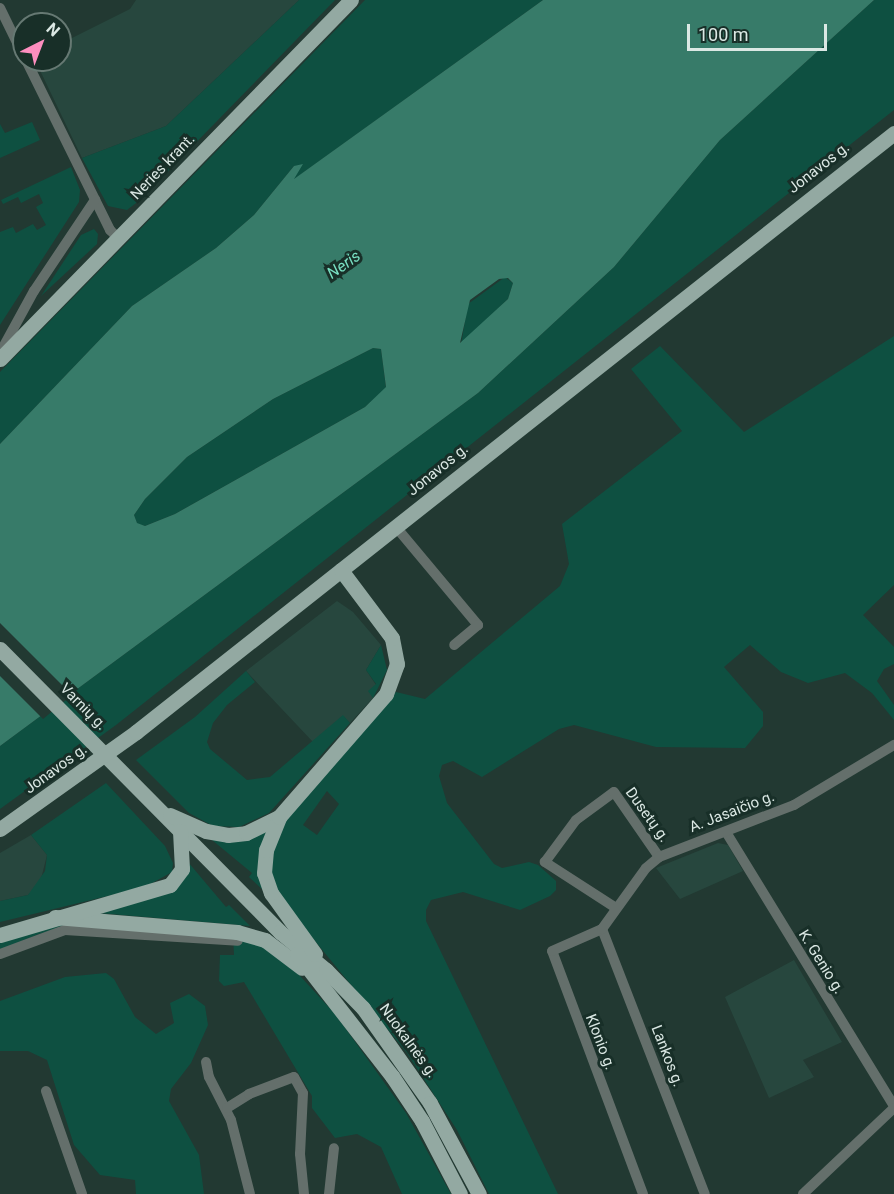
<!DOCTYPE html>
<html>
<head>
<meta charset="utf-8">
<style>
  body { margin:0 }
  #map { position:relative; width:894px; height:1194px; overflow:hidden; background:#223932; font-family:Roboto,sans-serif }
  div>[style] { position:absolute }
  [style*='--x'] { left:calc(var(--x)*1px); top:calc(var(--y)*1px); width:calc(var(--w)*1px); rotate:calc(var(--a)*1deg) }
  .built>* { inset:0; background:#27473e }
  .green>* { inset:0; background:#0e5041 }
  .water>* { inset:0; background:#377b69 }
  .pier>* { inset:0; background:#223932 }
  .minor>* { height:10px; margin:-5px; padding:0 5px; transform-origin:5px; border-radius:5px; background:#646f6b }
  .primary>* { height:15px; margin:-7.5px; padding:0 7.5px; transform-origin:7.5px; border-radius:7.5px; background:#93a9a2 }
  span { translate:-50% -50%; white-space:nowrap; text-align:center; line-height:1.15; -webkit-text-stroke:6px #182f28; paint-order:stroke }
  .street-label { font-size:15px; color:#dbe8e4 }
  .water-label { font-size:16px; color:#79e0c3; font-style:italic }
  .north { position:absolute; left:12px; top:12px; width:60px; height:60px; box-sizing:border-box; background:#182f28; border:2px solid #667973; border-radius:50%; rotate:42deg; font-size:16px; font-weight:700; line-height:24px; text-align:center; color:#dbe8e4 }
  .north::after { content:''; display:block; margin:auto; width:21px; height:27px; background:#fd8ebf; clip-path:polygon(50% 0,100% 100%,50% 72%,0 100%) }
  .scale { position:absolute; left:687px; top:24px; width:140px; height:27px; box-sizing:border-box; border:3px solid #dbe8e4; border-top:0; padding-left:8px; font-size:18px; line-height:21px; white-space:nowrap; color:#dbe8e4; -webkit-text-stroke:4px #182f28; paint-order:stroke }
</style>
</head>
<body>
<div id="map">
  <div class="built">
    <i style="clip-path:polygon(136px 0,299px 0,166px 126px,82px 158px,35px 60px,60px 60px,60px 44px,130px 9px)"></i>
    <i style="clip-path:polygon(337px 601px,353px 612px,381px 645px,366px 670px,376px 685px,373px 698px,350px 723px,343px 716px,313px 742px,246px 671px)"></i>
    <i style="clip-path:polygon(31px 835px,47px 855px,40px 883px,28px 895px,0 901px,0 853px)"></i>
    <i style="clip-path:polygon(718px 843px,728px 845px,743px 871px,680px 899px,656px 868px)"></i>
    <i style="clip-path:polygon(794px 960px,842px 1042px,803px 1060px,814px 1077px,769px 1098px,725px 997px)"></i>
  </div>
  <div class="green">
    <i style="clip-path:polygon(299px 0,335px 0,140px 200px,127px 210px,108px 206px,82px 158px,166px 126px)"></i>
    <i style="clip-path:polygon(365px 0,543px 0,293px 180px,294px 166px,254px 215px,216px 248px,132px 306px,0 444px,0 372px)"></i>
    <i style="clip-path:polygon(874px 0,894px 0,894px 110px,116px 725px,0 809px,0 746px,478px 393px,614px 267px,720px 140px)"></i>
    <i style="clip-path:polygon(32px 122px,40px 140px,0 158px,0 124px,5px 133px)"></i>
    <i style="clip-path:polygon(71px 167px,80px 190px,79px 202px,0 325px,0 232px,13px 227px,16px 233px,33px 224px,37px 230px,46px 225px,36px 207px,43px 203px,39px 194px,21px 203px,18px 197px,3px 204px,1px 200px)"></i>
    <i style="clip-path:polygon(94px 229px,98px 234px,97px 244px,41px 296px,81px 235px)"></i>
    <i style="clip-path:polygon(505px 277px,513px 283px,508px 299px,461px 344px,468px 304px)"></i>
    <i style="clip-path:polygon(evenodd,894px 336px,894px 585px,863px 615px,894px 647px,894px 664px,884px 669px,877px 681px,894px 705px,894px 720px,872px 693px,845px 673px,808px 683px,781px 672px,750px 645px,724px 667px,763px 712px,763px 726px,745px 748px,656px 747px,574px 725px,559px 729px,482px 777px,453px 761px,442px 765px,439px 776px,447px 803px,494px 864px,502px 868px,529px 862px,538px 865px,556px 881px,556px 890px,550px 896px,520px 910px,463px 892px,431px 900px,426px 910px,426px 921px,558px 1194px,489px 1194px,457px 1130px,407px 1053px,273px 890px,267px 863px,282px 825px,396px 692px,425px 699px,560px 586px,569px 564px,562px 524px,682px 431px,631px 369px,660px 346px,744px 432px,894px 336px,327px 791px,339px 804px,317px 835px,303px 825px,327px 791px)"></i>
    <i style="clip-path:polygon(373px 348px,381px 349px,386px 388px,365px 407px,175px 514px,145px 526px,137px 524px,134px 515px,145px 499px,187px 457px,273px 399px)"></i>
    <i style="clip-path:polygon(381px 645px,387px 670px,373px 698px,368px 691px,376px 684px,366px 670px)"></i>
    <i style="clip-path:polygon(246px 671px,255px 682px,227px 705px,213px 723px,207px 742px,210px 749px,247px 780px,270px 777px,343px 715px,350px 723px,269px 813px,239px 827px,213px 826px,189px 813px,136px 760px,195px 717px)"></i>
    <i style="clip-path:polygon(106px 783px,165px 846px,173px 863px,172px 872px,145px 887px,0 922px,0 901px,28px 895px,45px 871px,47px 855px,31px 835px)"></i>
    <i style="clip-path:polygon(272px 825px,264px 891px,249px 877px,252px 873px,212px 840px)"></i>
    <i style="clip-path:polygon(188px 862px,226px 907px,229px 905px,250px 926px,87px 912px,163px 894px)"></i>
    <i style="clip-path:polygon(82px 923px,39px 934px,0 950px,0 941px,60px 924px)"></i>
    <i style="clip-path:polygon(233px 934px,264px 944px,290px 965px,336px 1015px,406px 1113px,451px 1194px,402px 1194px,381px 1147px,357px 1134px,335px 1138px,312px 1108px,312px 1096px,244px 982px,224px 986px,219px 981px,220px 955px,234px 955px)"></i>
    <i style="clip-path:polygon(106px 973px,114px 979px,135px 1017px,156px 1034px,174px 1023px,170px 1003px,189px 994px,205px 1006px,208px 1025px,191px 1063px,171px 1089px,169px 1101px,199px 1155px,204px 1194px,136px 1194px,135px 1180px,100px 1175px,74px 1145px,47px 1060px,28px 1051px,0 1051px,0 1001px,65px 977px)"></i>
  </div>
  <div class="water">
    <i style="clip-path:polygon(evenodd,543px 0,874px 0,720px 140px,614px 267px,478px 393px,0 746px,0 444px,132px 306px,216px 248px,254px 215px,294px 166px,303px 164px,294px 179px,543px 0,508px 278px,513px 283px,508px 299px,460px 343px,470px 300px,499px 279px,508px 278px,543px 0,373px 348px,381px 349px,386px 387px,365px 407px,175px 514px,145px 526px,137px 523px,134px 515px,145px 499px,187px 457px,273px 399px,373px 348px)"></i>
  </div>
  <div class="pier">
    <i style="clip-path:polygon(0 623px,72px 695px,43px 719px,0 676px)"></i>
  </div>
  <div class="minor">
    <i style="--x:0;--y:8;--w:55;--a:63.9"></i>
    <i style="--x:26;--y:60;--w:190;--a:63.7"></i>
    <i style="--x:110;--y:230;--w:11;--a:45"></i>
    <i style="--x:0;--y:353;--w:71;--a:-61.3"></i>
    <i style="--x:34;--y:291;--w:110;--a:-56.2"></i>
    <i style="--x:396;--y:527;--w:128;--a:50.1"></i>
    <i style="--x:478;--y:625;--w:31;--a:140"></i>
    <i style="--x:726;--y:832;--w:321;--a:58.5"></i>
    <i style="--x:616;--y:908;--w:85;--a:-147.1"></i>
    <i style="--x:545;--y:862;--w:52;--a:-53.6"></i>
    <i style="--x:576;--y:820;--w:47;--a:-36.4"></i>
    <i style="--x:614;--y:792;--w:79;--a:55.3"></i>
    <i style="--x:602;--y:929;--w:284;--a:68.8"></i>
    <i style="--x:0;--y:954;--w:69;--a:-20.3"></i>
    <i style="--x:65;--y:930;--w:173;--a:3.6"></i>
    <i style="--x:206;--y:1062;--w:15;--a:79"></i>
    <i style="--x:209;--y:1077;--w:48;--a:62.9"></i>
    <i style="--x:231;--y:1120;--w:76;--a:75.6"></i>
    <i style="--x:46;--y:1091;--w:109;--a:70.7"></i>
    <i style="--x:227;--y:1108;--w:26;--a:-32"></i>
    <i style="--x:249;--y:1094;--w:48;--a:-20.7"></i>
    <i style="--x:294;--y:1077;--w:18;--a:61"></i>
    <i style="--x:303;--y:1093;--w:61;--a:92.8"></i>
    <i style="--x:300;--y:1154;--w:40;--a:84.3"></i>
    <i style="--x:329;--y:1194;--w:46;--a:-83.8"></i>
    <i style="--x:643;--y:1194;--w:259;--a:-110.5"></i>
    <i style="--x:552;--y:951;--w:55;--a:-23.7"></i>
    <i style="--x:602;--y:929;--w:75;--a:-54.2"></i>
    <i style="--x:646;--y:868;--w:17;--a:-40"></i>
    <i style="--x:659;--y:857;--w:145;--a:-21.1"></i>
    <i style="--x:794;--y:805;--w:117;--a:-31"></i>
    <i style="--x:803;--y:1194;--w:125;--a:-43.4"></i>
  </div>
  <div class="primary">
    <i style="--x:0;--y:359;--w:502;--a:-45.65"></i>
    <i style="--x:0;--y:649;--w:398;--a:45.3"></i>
    <i style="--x:280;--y:932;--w:60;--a:39.6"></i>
    <i style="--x:326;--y:970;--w:53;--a:45.8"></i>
    <i style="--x:363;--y:1008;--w:116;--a:54.8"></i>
    <i style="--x:430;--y:1103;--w:103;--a:61.7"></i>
    <i style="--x:170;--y:815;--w:39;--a:24"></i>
    <i style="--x:206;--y:831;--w:22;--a:10"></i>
    <i style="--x:228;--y:835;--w:18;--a:-6"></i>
    <i style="--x:246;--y:833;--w:37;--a:-26"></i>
    <i style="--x:0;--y:829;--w:167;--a:-35.5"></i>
    <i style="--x:136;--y:732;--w:966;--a:-38.32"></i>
    <i style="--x:55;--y:917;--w:183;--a:4.7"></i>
    <i style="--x:237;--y:932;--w:29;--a:16"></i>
    <i style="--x:265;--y:940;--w:46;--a:37.1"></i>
    <i style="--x:0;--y:935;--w:177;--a:-16.4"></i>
    <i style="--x:170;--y:885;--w:20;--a:-53"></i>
    <i style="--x:182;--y:869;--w:38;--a:-93"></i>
    <i style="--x:297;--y:954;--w:155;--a:52.1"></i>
    <i style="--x:392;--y:1076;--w:54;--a:56.3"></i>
    <i style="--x:422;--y:1121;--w:82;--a:62.5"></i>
    <i style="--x:315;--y:954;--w:75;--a:-125.8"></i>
    <i style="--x:271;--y:893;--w:21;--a:-109"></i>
    <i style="--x:264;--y:873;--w:23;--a:-85"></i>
    <i style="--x:266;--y:850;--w:35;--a:-68"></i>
    <i style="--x:279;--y:817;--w:163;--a:-49"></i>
    <i style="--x:386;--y:694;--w:32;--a:-70"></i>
    <i style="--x:397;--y:664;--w:26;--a:-101"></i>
    <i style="--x:392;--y:638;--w:85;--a:-126.9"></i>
  </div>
  <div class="street-label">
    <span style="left:163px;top:167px;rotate:-46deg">Neries krant.</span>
    <span style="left:819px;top:168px;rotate:-38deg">Jonavos g.</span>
    <span style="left:438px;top:470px;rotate:-39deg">Jonavos g.</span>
    <span style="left:83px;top:707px;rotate:45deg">Varnių g.</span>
    <span style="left:56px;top:769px;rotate:-36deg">Jonavos g.</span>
    <span style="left:732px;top:812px;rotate:-21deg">A. Jasaičio g.</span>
    <span style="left:647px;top:815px;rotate:54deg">Dusetų g.</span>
    <span style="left:821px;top:962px;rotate:58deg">K. Genio g.</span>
    <span style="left:408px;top:1041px;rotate:54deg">Nuokalnės g.</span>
    <span style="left:600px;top:1042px;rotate:69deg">Klonio g.</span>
    <span style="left:667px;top:1056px;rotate:69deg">Lankos g.</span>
  </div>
  <div class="water-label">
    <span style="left:344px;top:265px;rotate:-35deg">Neris</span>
  </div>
  <div class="north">N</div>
  <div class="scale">100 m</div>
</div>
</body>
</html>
